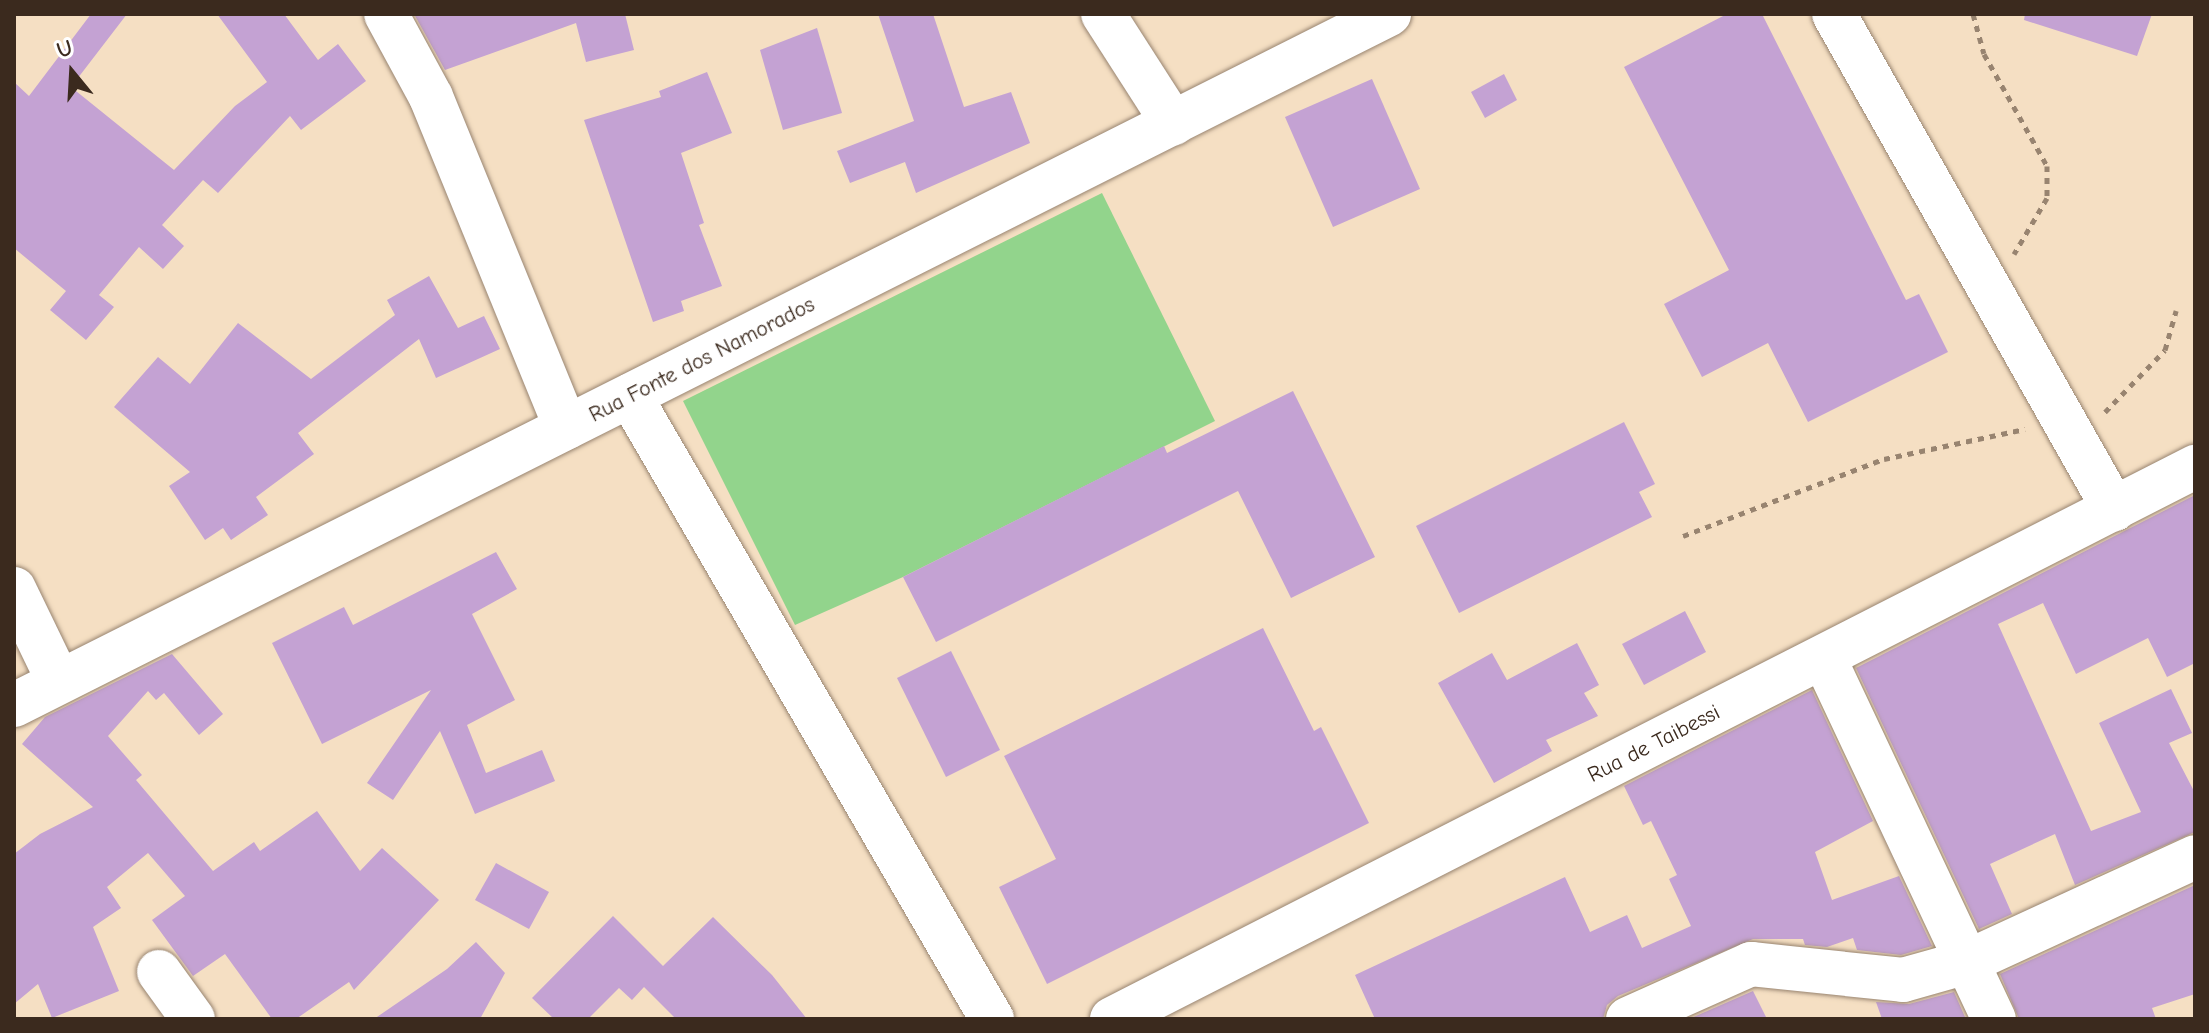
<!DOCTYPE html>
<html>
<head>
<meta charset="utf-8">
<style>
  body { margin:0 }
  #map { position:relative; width:2209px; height:1033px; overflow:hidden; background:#f5dfc3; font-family:"Comic Neue",sans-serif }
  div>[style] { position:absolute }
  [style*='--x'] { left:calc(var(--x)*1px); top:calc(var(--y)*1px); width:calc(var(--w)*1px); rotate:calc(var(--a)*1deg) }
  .green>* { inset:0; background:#92d48c }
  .building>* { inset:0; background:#c4a2d3 }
  .path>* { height:5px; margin-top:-2.5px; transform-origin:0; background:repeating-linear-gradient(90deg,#988470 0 6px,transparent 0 12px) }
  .roads { filter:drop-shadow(0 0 2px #988470) drop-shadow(0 0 2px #988470) }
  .minor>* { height:44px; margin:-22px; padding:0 22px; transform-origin:22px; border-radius:22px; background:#fff }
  span { translate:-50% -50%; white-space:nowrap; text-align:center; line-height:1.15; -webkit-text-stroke:6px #fff; paint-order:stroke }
  .street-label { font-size:22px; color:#3b2a1e }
  .frame { position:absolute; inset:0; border:16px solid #3b2a1e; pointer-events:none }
  .north { position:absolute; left:32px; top:32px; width:80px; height:80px; -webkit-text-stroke:6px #fff; paint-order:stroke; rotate:342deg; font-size:22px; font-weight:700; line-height:32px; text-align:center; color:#3b2a1e }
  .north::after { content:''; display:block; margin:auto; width:28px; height:36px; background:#3b2a1e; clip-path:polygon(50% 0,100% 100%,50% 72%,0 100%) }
</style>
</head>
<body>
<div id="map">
  <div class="green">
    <i style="clip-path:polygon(1102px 193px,1215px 421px,903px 577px,795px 625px,683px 401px)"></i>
  </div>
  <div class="building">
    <i style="clip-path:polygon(91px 14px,127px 14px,71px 87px,174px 170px,235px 106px,267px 82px,217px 14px,284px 14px,318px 60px,338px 44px,366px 81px,301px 130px,290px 116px,218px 193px,203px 180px,162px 225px,184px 246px,163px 269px,139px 247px,99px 295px,114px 307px,86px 340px,50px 310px,66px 291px,14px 248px,14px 82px,29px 96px)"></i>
    <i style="clip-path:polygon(414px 14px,625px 14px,634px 50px,586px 62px,576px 23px,445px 70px)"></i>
    <i style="clip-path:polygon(878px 14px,933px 14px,964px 107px,1011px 92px,1030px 143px,916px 193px,905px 162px,850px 183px,837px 151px,914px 121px)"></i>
    <i style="clip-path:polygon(1727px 14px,1762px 14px,1906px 300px,1919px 294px,1948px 352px,1808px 422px,1768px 343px,1702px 377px,1664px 304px,1729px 270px,1624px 67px)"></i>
    <i style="clip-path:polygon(2025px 14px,2152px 14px,2137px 56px,2024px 20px)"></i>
    <i style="clip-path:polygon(817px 28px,842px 113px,783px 130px,760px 50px)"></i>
    <i style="clip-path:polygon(707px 72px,732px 133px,681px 153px,704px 223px,699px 225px,722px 286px,681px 301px,684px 311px,653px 322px,584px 120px,661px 97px,659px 91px)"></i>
    <i style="clip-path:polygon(1504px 74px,1517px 100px,1485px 118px,1471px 92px)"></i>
    <i style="clip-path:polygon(1372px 79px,1420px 189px,1333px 227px,1285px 117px)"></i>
    <i style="clip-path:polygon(429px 276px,458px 328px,484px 316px,500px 349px,436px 378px,419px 339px,298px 433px,314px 454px,256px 497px,268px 515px,231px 540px,223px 528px,205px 540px,169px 486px,190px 472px,114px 407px,158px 357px,190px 384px,238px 323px,311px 379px,395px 315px,387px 300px)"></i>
    <i style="clip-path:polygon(1293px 391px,1375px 557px,1291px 598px,1238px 491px,936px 642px,903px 577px,1164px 446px,1167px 453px)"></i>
    <i style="clip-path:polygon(1624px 422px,1655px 484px,1639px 492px,1652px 517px,1459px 613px,1416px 526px)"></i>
    <i style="clip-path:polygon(2195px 495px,2195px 663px,2167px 677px,2148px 638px,2076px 674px,2043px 603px,1998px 624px,2091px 831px,2141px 812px,2099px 723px,2171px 689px,2192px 733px,2169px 743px,2195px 793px,2195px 832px,2075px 885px,2055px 834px,1990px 864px,2012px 914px,1979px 929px,1856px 668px)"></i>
    <i style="clip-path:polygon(496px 552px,517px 589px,472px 614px,515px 700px,467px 725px,486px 773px,542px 750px,555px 781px,475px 814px,440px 731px,393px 800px,367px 783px,431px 690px,322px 744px,272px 643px,344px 607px,353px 625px)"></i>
    <i style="clip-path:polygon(1685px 611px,1706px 652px,1644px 685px,1622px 644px)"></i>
    <i style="clip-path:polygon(1263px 628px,1314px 731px,1321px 727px,1369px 823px,1047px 984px,999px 887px,1056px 859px,1004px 756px)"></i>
    <i style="clip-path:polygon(1577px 643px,1599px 685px,1584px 693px,1598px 716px,1546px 740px,1552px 751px,1494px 783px,1438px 683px,1492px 653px,1507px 680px)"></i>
    <i style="clip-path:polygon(951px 651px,1000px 750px,946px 777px,897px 678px)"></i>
    <i style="clip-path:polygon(172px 654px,223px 714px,199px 735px,164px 693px,156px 700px,148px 691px,108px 736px,142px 775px,136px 780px,213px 871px,254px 842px,260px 851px,317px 811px,360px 871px,382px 848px,439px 900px,354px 990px,349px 982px,296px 1019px,272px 1019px,225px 954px,193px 976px,152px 920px,185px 896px,148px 853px,107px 887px,121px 908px,93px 927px,119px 991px,52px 1018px,38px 984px,14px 1004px,14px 854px,40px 834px,93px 807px,22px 744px,45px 717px)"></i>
    <i style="clip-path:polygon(1812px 690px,1873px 821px,1815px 852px,1832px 900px,1899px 876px,1932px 946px,1901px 955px,1857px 950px,1853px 938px,1827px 947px,1805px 945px,1803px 939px,1753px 939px,1618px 996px,1607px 1005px,1603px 1019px,1375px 1019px,1355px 975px,1565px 877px,1590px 932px,1627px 915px,1642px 948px,1691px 926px,1669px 879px,1677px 875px,1651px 821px,1643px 825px,1624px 786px)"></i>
    <i style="clip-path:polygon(496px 863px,549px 892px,529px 929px,475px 900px)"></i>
    <i style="clip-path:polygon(2195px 885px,2195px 994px,2152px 1008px,2156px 1019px,2019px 1019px,2000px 974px)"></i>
    <i style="clip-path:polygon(613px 916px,663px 966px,713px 917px,772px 975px,807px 1019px,676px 1019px,644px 987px,632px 1000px,619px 988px,588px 1019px,554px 1019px,532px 998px)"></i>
    <i style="clip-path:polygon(476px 942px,505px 973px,480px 1019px,374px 1019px,447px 969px)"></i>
    <i style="clip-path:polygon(1753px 991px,1767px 1019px,1689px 1019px)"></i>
    <i style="clip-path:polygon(1954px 992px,1965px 1017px,1882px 1019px,1876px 1002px,1909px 1004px)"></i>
  </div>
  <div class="path">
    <i style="--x:1973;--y:14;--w:41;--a:74.6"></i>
    <i style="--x:1984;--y:54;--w:129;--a:60.6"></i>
    <i style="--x:2047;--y:166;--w:32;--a:90"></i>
    <i style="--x:2047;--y:198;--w:65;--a:120.5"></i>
    <i style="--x:2105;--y:412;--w:86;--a:-45.9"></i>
    <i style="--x:2165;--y:350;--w:41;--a:-74.2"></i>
    <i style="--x:1683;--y:536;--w:215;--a:-21"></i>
    <i style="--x:1884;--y:459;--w:144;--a:-12"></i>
  </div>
  <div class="roads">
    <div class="minor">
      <i style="--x:386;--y:14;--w:94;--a:61.5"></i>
      <i style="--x:431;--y:97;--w:357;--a:67.8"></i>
      <i style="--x:1103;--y:14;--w:130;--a:57.3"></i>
      <i style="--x:1834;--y:14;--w:569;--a:60.51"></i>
      <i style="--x:630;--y:396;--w:721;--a:59.84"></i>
      <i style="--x:14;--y:589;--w:103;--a:64.2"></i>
      <i style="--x:1824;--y:658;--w:399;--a:64.8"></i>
      <i style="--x:14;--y:705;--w:1539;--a:-26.68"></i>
      <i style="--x:159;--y:972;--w:58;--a:54.1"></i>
      <i style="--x:1112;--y:1019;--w:1216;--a:-27.01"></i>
      <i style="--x:1628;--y:1019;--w:135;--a:-24.1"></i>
      <i style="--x:1751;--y:964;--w:153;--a:6"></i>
      <i style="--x:1903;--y:980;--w:66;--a:-15.7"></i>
      <i style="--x:1967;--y:962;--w:251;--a:-24.7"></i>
    </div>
  </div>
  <div class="street-label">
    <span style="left:702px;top:360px;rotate:-27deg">Rua Fonte dos Namorados</span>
    <span style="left:1654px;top:744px;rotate:-27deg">Rua de Taibessi</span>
  </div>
  <div class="frame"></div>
  <div class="north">U</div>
</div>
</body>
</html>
